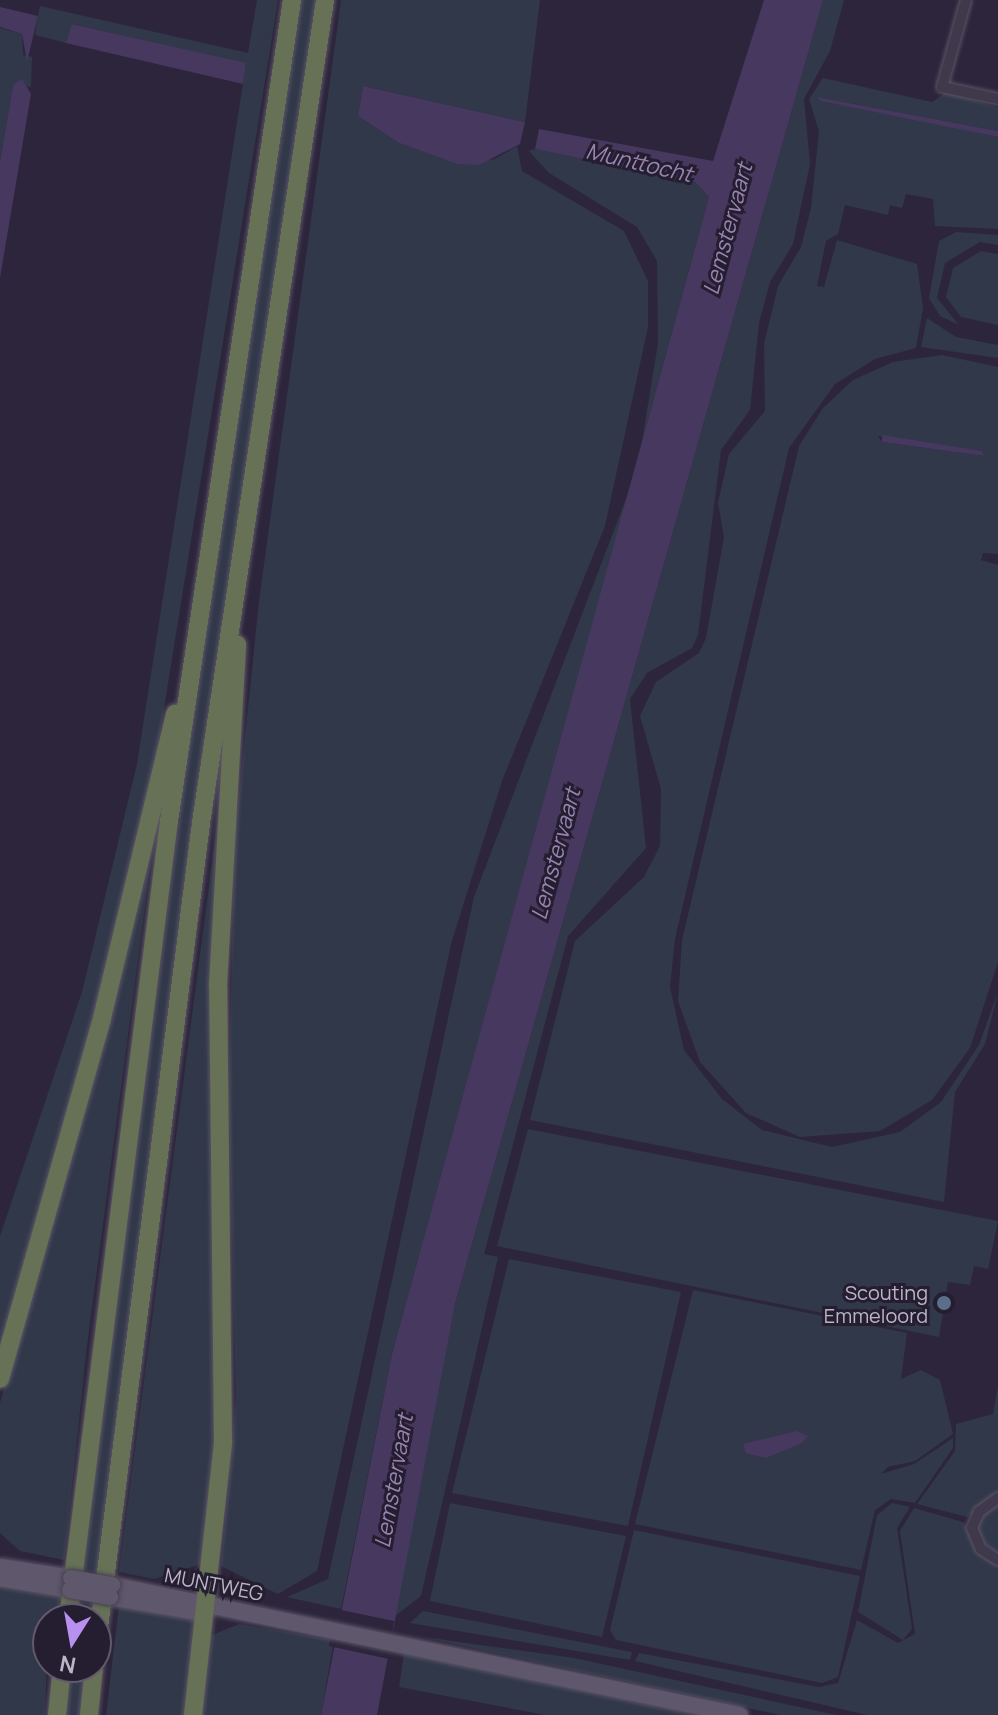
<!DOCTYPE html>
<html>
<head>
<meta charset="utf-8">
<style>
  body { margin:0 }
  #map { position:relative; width:998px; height:1715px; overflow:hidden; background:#2d253b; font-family:Manrope,sans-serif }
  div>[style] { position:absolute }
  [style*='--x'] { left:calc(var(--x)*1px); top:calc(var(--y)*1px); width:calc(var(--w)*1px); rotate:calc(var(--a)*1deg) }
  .green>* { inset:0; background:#313849 }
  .water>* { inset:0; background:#47385f }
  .pier>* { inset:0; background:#2d253b }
  .roads { filter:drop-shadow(0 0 2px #5b5466) drop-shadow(0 0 2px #5b5466) }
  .minor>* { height:10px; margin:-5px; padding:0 5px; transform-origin:5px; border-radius:5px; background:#40394b }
  .primary>* { height:16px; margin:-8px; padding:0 8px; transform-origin:8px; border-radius:8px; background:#5f576b }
  .motorway>* { height:18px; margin:-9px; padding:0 9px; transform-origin:9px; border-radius:9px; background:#667156 }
  .bridges { filter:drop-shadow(0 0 2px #463f51) drop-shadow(0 0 2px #463f51) }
  .primary-bridge>* { height:16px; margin:-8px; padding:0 8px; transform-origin:8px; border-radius:8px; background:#5f576b }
  .dots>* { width:22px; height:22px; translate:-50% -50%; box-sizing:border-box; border:4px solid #251e30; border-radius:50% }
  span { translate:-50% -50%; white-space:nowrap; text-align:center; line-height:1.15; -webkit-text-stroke:6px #251e30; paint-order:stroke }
  .poi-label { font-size:20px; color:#bcb4c7 }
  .right { translate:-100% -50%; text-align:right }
  .street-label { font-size:20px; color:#bcb4c7 }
  .water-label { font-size:22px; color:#9685b1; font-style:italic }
  .north { position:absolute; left:32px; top:1603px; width:80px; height:80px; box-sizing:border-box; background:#251e30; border:2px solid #615a6c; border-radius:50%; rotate:191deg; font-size:22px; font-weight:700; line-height:32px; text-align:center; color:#bcb4c7 }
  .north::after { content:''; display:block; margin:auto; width:28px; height:36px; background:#b890f0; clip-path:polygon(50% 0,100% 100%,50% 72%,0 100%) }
</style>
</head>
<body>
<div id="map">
  <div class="green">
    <i style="clip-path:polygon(257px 0,278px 0,157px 752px,118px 931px,0 1354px,0 1236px,82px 992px,137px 764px,246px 64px,73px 24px,66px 43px,35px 35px,38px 16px,40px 6px,248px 53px)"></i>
    <i style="clip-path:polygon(301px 0,316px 0,209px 708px,92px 1619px,76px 1619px,194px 705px)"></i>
    <i style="clip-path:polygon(341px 0,540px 0,525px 122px,363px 86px,358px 116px,399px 143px,457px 164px,495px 159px,517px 146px,522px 171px,624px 231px,648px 281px,648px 327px,605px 526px,502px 781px,451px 944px,317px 1571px,278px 1594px,221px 1566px,236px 1399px,229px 1104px,234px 844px,259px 601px)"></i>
    <i style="clip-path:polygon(823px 0,844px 0,830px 51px,804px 99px,810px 164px,793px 244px,770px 282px,759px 323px,750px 410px,721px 450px,698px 635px,692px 648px,647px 673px,630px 699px,646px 848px,568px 936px,484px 1254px,498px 1257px,421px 1596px,390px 1620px,455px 1304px)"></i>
    <i style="clip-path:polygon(0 28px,22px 34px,23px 55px,32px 57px,31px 87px,13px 85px,0 162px)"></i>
    <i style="clip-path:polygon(823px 78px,932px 102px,947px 92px,998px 108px,998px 131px,817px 97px,998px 137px,998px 229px,935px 226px,933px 199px,906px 194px,902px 208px,890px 205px,888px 215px,845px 205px,838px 234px,826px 241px,817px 286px,824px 287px,837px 240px,917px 264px,923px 308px,916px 348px,875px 359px,835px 384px,789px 448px,675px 939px,670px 987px,684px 1050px,722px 1099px,762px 1130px,832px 1147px,900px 1132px,941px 1102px,979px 1045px,998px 992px,985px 1044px,955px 1092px,944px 1202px,530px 1120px,575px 941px,644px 877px,660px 846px,661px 789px,640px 716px,656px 682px,699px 653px,706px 638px,724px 537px,718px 503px,729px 454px,765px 411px,764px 344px,778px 286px,801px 247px,811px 208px,819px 131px,809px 99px)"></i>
    <i style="clip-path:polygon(535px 149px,695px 182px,709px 197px,642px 441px,658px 343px,657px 261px,637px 227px,549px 173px,529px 151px)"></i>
    <i style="clip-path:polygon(956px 232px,998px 235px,998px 245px,980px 242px,945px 263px,937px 298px,959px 325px,940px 316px,929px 298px,939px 241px)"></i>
    <i style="clip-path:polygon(981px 251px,998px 254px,998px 325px,961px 317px,946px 297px,953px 268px)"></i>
    <i style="clip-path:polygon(927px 318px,956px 337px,998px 345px,998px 358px,921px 347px)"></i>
    <i style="clip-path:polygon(evenodd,942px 355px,998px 367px,998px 554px,983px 553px,981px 560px,998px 565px,998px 962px,970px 1048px,932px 1100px,880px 1131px,800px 1137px,746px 1113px,700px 1062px,678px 1001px,682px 940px,799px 446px,823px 408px,853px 380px,893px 362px,942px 355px,878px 436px,981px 451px,984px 456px,882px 442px,878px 436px)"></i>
    <i style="clip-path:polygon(629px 491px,392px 1354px,341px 1609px,287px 1597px,328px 1579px,474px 897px)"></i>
    <i style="clip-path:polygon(226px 756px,224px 1344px,205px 1563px,154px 1579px,119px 1572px)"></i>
    <i style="clip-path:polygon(157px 814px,87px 1346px,64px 1560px,20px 1551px,0 1533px,0 1403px)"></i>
    <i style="clip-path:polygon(528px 1129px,998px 1221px,988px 1269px,974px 1266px,970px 1285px,948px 1282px,939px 1337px,497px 1246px)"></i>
    <i style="clip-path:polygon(509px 1259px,681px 1292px,628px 1526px,452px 1493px)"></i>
    <i style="clip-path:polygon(693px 1290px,907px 1333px,901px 1379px,921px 1370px,940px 1380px,953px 1434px,915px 1461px,888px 1467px,881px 1474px,914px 1464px,953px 1438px,953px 1448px,915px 1503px,891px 1499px,875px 1510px,861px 1570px,635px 1524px)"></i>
    <i style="clip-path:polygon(998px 1386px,998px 1495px,967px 1517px,917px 1504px,955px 1451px,956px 1424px,993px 1414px)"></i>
    <i style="clip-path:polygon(998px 1502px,998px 1557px,975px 1533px,980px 1514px)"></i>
    <i style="clip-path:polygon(450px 1503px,626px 1536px,602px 1637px,430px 1601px)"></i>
    <i style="clip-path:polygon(892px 1503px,910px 1507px,897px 1528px,912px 1629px,903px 1640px,858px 1612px,877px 1515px)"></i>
    <i style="clip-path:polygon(914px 1508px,963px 1522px,998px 1562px,998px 1715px,867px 1715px,635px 1661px,639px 1653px,819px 1687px,838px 1683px,857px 1620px,898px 1643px,915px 1634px,900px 1531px)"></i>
    <i style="clip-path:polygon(634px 1530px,860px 1576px,838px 1677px,822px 1683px,616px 1640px,610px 1630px)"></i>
    <i style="clip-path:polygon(0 1583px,60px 1594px,57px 1619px,48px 1619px,45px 1715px,0 1715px)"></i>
    <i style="clip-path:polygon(119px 1605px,197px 1620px,190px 1715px,106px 1715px)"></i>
    <i style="clip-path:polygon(423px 1611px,632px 1652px,630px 1660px,410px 1623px)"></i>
    <i style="clip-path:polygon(239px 1624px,334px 1640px,321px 1715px,197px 1715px,210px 1636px)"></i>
    <i style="clip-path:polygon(423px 1637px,574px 1658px,836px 1715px,780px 1715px)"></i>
    <i style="clip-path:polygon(404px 1653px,704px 1715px,545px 1715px,399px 1687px)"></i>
    <i style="clip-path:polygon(71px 1667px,86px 1667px,81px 1715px,65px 1715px)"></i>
  </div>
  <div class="water">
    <i style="clip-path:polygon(764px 0,823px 0,455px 1304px,377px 1715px,321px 1715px,392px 1354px,709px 197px,695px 182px,535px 149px,539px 129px,713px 161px)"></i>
    <i style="clip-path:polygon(0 7px,38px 16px,27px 62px,22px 34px,0 27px)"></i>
    <i style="clip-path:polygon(72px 24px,246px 63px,243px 84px,66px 43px)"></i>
    <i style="clip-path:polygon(22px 79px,31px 94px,0 278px,0 162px,13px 85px)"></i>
    <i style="clip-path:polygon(363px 86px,525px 122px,520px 144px,479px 165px,457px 164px,399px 143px,358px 116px)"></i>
    <i style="clip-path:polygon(817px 97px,998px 131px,998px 137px,821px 101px)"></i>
    <i style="clip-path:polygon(882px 435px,982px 451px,984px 456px,882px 442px)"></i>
    <i style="clip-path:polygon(797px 1431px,808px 1436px,802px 1443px,766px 1458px,746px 1453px,743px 1444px)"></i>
  </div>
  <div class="pier">
    <i style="clip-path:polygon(336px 1609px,394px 1621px,389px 1659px,329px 1646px)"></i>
  </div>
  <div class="roads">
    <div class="minor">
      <i style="--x:966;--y:0;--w:90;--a:105.4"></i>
      <i style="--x:942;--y:87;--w:57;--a:12.1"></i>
      <i style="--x:998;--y:1498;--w:24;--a:144"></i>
      <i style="--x:979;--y:1512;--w:17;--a:114"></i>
      <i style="--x:972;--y:1528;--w:23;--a:67"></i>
      <i style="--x:981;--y:1549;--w:20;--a:33"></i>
    </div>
    <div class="primary">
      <i style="--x:0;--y:1567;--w:72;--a:8.8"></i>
      <i style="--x:0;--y:1578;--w:71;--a:9.7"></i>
      <i style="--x:112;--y:1585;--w:641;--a:11.7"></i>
      <i style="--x:110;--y:1597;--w:88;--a:9.8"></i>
    </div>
    <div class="motorway">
      <i style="--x:0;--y:1379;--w:375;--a:-74.2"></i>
      <i style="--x:102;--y:1018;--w:313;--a:-76.5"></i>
      <i style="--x:68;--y:1619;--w:804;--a:-82.79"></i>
      <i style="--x:169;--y:821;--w:830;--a:-81.48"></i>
      <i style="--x:96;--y:1651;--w:835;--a:-82.77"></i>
      <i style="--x:201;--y:823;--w:832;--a:-81.43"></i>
      <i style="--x:57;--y:1715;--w:48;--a:-84.1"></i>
      <i style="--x:89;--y:1715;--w:48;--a:-84.1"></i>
      <i style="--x:193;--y:1715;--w:274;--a:-83.7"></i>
      <i style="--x:223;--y:1443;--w:457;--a:-90.6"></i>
      <i style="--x:218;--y:986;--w:342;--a:-86.8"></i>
    </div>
  </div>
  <div class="bridges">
    <div class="primary-bridge">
      <i style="--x:71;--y:1578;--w:42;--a:9.7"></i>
      <i style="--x:70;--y:1590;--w:41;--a:9.9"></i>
    </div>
  </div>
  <div class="dots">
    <i style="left:944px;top:1303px;background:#5c6f8a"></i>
  </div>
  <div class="poi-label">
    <span class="right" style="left:928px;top:1304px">Scouting<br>Emmeloord</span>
  </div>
  <div class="street-label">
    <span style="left:214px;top:1584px;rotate:11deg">MUNTWEG</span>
  </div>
  <div class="water-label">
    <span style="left:639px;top:163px;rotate:13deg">Munttocht</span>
    <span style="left:728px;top:229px;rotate:-75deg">Lemstervaart</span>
    <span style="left:556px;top:854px;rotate:-75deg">Lemstervaart</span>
    <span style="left:394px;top:1481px;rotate:-80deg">Lemstervaart</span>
  </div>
  <div class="north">N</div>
</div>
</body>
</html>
